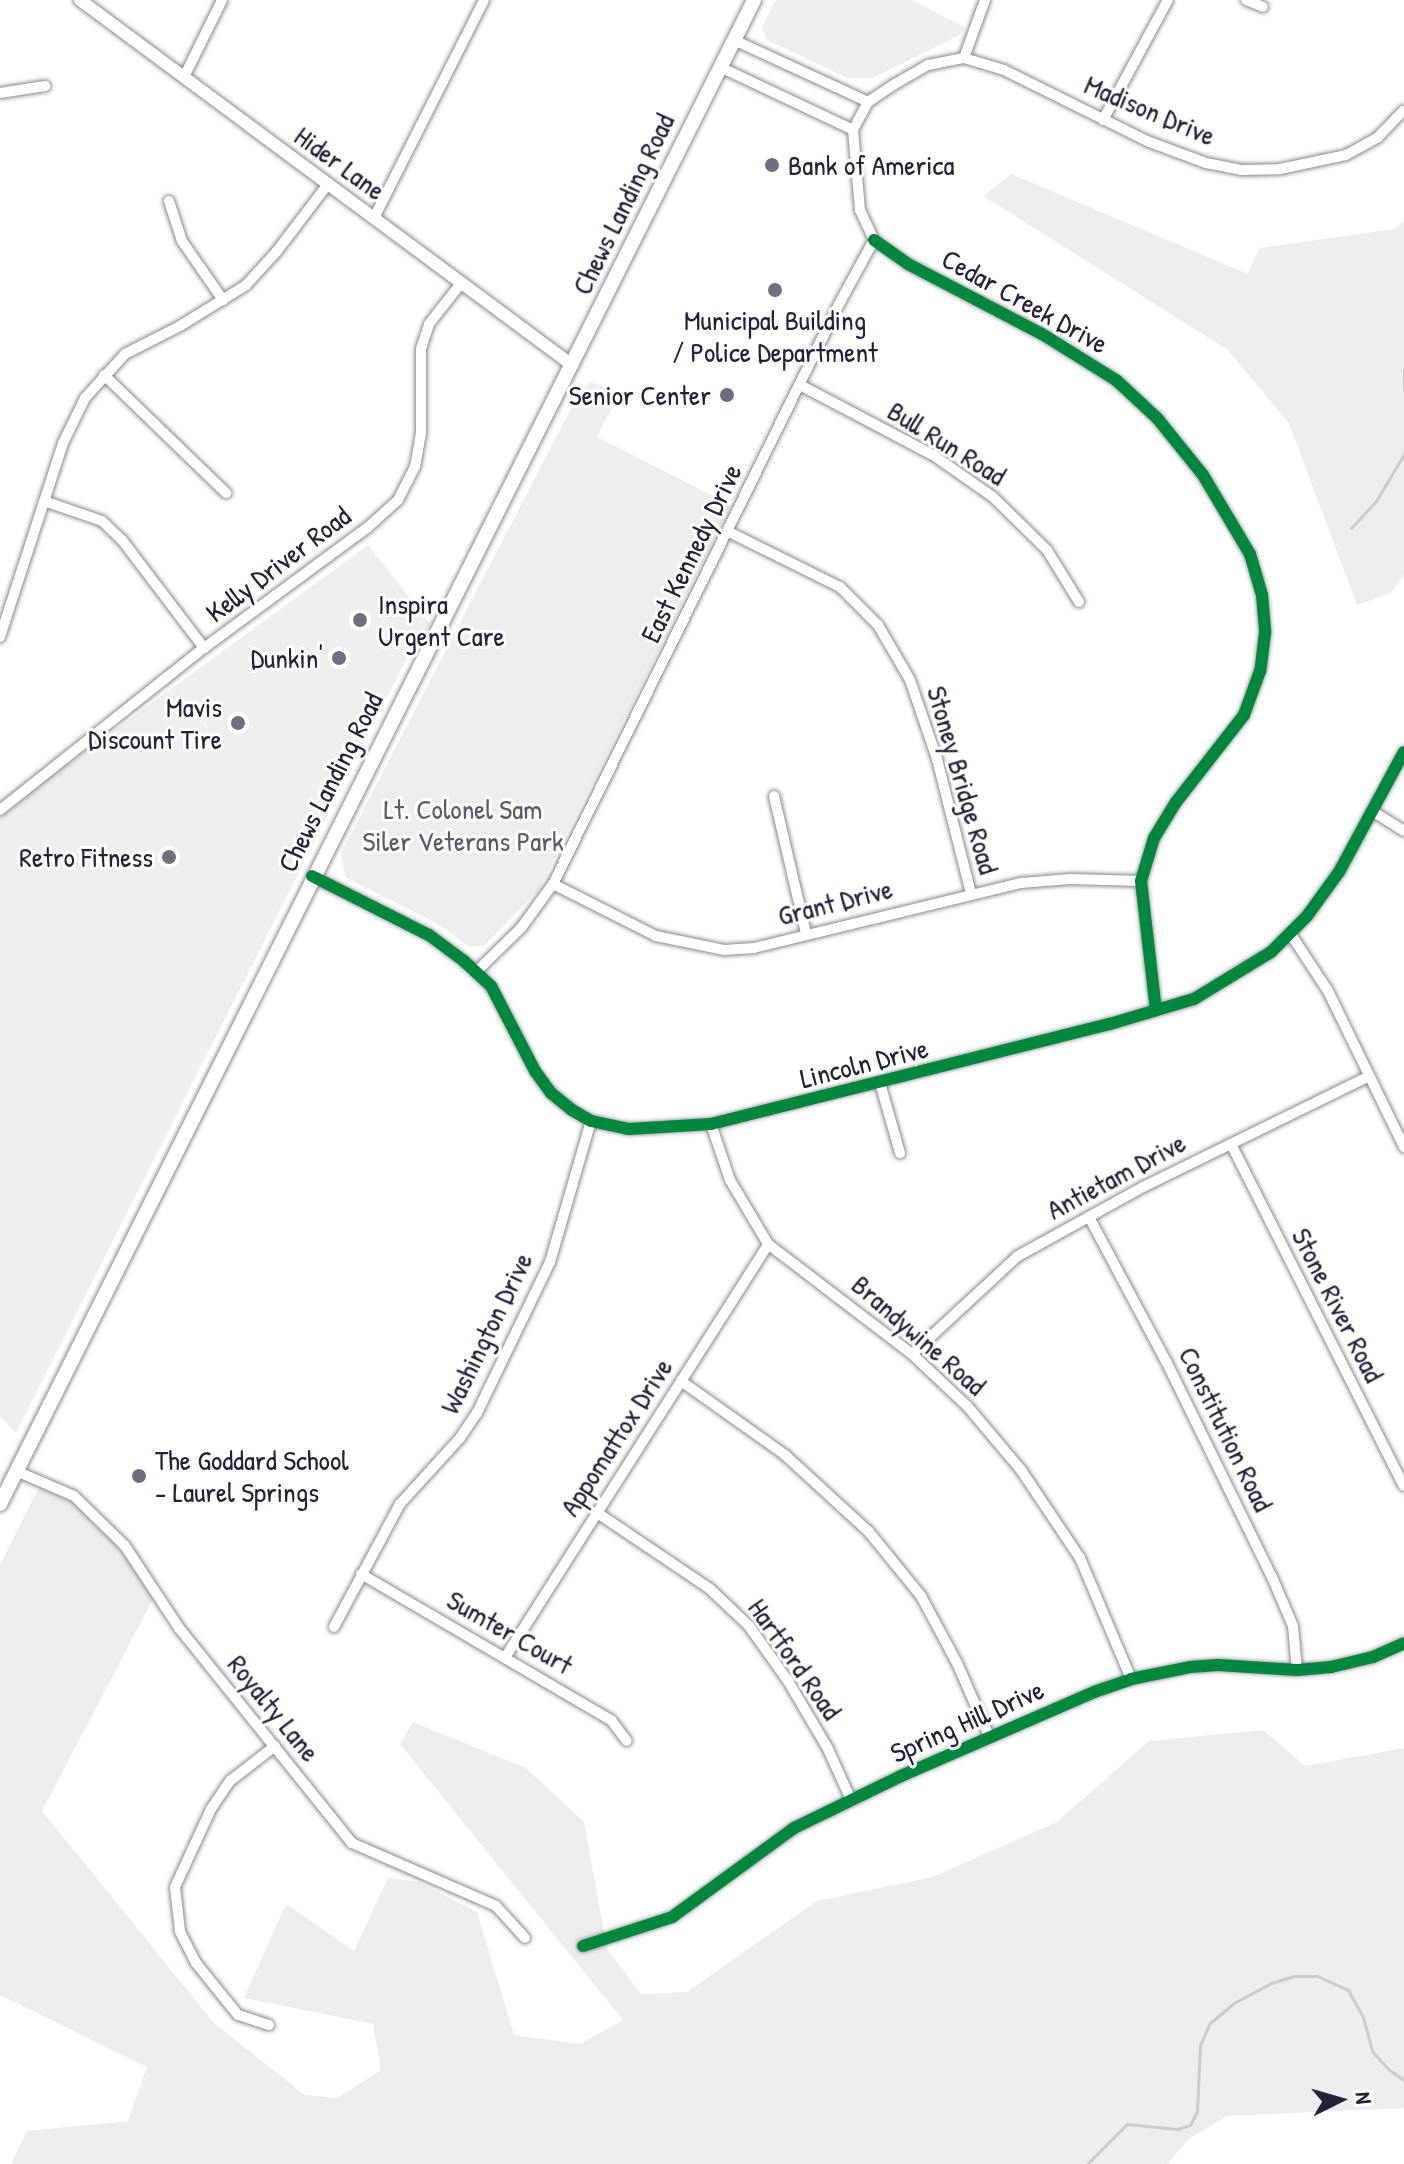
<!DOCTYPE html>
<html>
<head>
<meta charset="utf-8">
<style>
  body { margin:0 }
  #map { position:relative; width:1404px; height:2164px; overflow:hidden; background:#fff; font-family:"Patrick Hand",sans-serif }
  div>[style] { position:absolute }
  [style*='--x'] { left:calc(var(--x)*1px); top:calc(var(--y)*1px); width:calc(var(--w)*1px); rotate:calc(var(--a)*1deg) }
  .built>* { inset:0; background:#eeeeef }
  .green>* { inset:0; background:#ededef }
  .stream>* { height:3px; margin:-1.5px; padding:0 1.5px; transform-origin:1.5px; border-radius:1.5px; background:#cacad0 }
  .roads { filter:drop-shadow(0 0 2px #8a8a8f) drop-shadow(0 0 2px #8a8a8f) }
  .minor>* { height:10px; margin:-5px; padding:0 5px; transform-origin:5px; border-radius:5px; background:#fff }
  .tertiary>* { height:12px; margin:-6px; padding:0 6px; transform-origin:6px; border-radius:6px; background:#fff }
  .secondary>* { height:14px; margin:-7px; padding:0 7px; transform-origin:7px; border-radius:7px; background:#fff }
  .cycleway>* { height:12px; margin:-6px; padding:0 6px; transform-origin:6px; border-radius:6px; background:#00873e }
  .dots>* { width:22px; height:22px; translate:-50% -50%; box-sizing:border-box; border:4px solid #fff; border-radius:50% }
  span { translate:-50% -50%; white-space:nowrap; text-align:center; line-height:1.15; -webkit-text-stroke:6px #fff; paint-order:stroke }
  .street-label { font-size:28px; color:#22223b }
  .poi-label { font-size:28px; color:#22223b }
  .left { translate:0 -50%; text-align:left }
  .right { translate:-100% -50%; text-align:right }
  .park-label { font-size:28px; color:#5b5b6d }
  .north { position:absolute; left:1300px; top:2060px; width:80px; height:80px; -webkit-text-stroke:6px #fff; paint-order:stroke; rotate:85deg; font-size:22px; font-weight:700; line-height:32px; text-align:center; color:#22223b }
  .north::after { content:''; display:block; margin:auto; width:28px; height:36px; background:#22223b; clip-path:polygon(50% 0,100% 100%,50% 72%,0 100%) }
</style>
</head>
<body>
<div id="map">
  <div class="built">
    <i style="clip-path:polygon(775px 0,912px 0,966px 28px,958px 36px,873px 78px,847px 78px,767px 40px,762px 28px)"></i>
    <i style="clip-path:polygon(368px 545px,430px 624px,410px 652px,16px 1433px,0 1416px,0 814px)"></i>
  </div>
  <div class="green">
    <i style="clip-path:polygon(1011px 174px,1248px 274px,1259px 248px,1394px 229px,1404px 220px,1404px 575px,1391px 593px,1357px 605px,1289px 423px,1228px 350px,983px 196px)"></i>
    <i style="clip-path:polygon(591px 382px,619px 394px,597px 437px,731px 505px,539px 889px,484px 946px,469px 947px,440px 925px,345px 877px,341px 853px,579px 393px)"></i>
    <i style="clip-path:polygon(40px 1485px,94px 1513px,154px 1597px,42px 1811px,214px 2023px,305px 2095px,337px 2098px,381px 2070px,373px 2024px,244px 1998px,286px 1904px,354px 1951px,388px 1878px,418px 1882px,477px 1912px,514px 2035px,580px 2044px,623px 2020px,400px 1744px,413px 1722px,526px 1768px,584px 1822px,607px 1949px,641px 1994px,687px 1992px,817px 1901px,932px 1877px,1057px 1822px,1149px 1741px,1263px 1730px,1305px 1766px,1404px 1748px,1404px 2108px,1227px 2116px,1190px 2138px,1167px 2164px,11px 2164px,27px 2131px,128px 2121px,147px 2067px,0 1995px,0 1565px)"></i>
  </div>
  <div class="stream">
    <i style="--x:1404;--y:370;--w:20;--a:90"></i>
    <i style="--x:1351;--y:528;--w:37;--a:-47"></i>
    <i style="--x:1376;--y:501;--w:55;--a:-59.2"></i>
    <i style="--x:1087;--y:2164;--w:57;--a:-45"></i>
    <i style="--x:1127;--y:2124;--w:50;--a:5.7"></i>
    <i style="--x:1177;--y:2129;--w:14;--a:-17"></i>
    <i style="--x:1190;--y:2125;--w:16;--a:-63"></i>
    <i style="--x:1197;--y:2111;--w:66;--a:-87.4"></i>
    <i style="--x:1200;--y:2045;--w:24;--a:-66"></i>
    <i style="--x:1210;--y:2023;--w:31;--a:-40"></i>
    <i style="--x:1234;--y:2003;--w:42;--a:-28.4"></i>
    <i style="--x:1271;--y:1983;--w:24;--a:-17"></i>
    <i style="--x:1294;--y:1976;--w:23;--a:0"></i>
    <i style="--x:1317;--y:1976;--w:34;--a:24"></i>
    <i style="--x:1348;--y:1990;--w:31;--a:61"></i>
    <i style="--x:1363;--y:2017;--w:35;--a:75"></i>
    <i style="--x:1372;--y:2051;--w:24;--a:48"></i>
    <i style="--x:1388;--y:2069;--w:19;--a:35"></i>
  </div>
  <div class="roads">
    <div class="minor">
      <i style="--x:1246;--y:0;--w:18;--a:22"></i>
      <i style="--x:734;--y:40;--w:148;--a:24.8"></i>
      <i style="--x:964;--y:58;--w:62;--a:-70.1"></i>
      <i style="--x:720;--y:67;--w:147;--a:25.3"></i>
      <i style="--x:184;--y:77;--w:86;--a:-63.7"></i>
      <i style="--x:0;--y:93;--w:46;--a:-8.8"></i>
      <i style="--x:1103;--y:120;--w:136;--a:-61.6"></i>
      <i style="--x:853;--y:130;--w:32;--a:-62"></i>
      <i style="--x:868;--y:102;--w:32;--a:-34"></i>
      <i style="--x:895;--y:84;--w:38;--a:-30"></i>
      <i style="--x:928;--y:65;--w:37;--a:-11"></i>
      <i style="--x:964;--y:58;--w:42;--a:16.7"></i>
      <i style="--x:1004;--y:70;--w:160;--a:26.4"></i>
      <i style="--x:1147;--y:141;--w:63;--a:20.4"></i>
      <i style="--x:1206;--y:163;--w:36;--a:11"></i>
      <i style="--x:1241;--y:170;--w:39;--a:-1"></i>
      <i style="--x:1280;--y:169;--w:67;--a:-12"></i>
      <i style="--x:1346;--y:155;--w:37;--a:-29"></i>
      <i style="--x:1378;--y:137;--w:37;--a:-46"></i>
      <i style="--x:169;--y:201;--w:42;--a:72"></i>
      <i style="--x:182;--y:241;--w:72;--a:55.2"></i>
      <i style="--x:374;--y:218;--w:244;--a:-63.2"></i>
      <i style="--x:874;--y:240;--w:42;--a:35.2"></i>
      <i style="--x:908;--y:264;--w:151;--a:27.6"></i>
      <i style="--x:1042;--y:334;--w:87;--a:31.9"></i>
      <i style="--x:1116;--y:380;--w:56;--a:42.8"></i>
      <i style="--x:1157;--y:418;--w:73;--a:51.1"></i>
      <i style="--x:1203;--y:475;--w:92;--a:59.3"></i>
      <i style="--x:1250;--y:554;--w:43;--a:73.7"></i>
      <i style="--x:1262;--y:595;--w:38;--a:85"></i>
      <i style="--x:1265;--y:633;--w:38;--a:97"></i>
      <i style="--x:1260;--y:671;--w:47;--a:110"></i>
      <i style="--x:1244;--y:715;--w:110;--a:128"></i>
      <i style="--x:1176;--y:802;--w:42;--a:121.4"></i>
      <i style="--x:1154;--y:838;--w:45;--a:106.8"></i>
      <i style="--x:1141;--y:881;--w:130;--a:83.4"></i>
      <i style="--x:104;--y:375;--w:170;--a:44"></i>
      <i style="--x:800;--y:385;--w:150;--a:27.8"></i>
      <i style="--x:933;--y:455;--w:73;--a:35"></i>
      <i style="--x:993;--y:497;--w:76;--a:44.5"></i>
      <i style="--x:1047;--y:550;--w:61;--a:58.4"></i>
      <i style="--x:44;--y:501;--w:61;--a:19"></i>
      <i style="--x:102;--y:521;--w:28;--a:44"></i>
      <i style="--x:122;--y:540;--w:136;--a:52.8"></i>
      <i style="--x:729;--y:532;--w:124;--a:26.4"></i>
      <i style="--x:840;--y:587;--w:54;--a:45"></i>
      <i style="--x:878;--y:625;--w:64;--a:59.8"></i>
      <i style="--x:910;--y:680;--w:83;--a:71.1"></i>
      <i style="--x:937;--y:759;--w:138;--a:75.8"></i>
      <i style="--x:0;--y:637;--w:204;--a:-72"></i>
      <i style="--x:63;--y:443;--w:50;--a:-63.9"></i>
      <i style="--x:85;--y:398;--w:59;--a:-47.7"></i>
      <i style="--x:125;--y:354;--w:62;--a:-27"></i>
      <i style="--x:180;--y:326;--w:78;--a:-31.8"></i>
      <i style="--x:246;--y:285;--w:46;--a:-47.6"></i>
      <i style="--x:277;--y:251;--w:84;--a:-52.7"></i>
      <i style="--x:774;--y:796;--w:141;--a:76.9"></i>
      <i style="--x:0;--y:810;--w:260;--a:-38.5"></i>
      <i style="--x:204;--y:648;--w:202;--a:-36.4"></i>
      <i style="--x:367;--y:528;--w:42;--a:-42.1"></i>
      <i style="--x:398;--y:500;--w:37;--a:-63"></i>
      <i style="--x:415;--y:467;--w:36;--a:-80"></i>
      <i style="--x:421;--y:432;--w:83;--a:-90"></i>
      <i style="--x:421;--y:349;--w:26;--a:-72"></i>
      <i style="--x:429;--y:324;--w:53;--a:-51.8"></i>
      <i style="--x:1372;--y:811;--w:38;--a:32"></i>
      <i style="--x:312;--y:876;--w:131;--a:26.8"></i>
      <i style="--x:429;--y:935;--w:44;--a:36.6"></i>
      <i style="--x:464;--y:961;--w:37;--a:43"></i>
      <i style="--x:491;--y:986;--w:96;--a:62.6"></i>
      <i style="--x:535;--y:1071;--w:27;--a:54"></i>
      <i style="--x:551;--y:1093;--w:27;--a:39"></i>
      <i style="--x:572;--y:1110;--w:22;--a:30"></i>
      <i style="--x:591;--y:1121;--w:39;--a:12"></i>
      <i style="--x:629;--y:1129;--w:82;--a:-3.5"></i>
      <i style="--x:711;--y:1124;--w:411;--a:-14.1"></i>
      <i style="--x:1110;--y:1024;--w:88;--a:-16.6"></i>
      <i style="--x:1194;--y:999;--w:90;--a:-31.4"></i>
      <i style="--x:1271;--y:952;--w:51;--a:-45"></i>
      <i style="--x:1307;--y:916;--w:54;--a:-54"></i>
      <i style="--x:1339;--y:872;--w:136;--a:-61.6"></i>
      <i style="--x:553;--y:884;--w:115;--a:26.8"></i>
      <i style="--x:656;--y:936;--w:69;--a:11.6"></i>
      <i style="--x:724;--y:950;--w:30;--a:-4"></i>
      <i style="--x:754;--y:948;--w:275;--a:-13.7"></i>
      <i style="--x:1021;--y:883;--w:50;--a:-4.6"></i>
      <i style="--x:1071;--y:879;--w:70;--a:1.6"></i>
      <i style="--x:1290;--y:933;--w:69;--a:56.8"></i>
      <i style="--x:1328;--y:991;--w:174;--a:64"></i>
      <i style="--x:476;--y:972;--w:63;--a:-44.4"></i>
      <i style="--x:521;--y:928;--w:54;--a:-54"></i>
      <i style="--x:553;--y:884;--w:644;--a:-63.75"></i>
      <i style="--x:838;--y:306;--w:75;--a:-61.4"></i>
      <i style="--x:874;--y:240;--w:33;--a:-115"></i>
      <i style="--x:860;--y:210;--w:80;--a:-95"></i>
      <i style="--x:880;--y:1083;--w:73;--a:74.1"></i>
      <i style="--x:711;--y:1124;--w:59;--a:71.3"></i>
      <i style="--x:730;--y:1180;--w:74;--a:59.3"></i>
      <i style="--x:768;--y:1244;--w:181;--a:37.4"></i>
      <i style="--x:912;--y:1354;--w:77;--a:43.4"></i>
      <i style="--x:968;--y:1407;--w:82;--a:49.9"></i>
      <i style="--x:1021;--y:1470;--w:106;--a:56.2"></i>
      <i style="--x:1080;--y:1558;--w:131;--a:67.1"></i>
      <i style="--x:1231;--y:1144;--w:383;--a:63.2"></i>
      <i style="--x:1089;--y:1217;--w:163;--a:61.9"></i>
      <i style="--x:1166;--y:1361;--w:241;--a:63.9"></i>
      <i style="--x:1272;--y:1577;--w:53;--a:66.8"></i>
      <i style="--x:1293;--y:1626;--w:44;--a:84.8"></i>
      <i style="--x:912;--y:1354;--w:144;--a:-42.8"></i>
      <i style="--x:1018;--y:1256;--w:143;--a:-28.9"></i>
      <i style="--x:1143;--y:1187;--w:250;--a:-26.1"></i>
      <i style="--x:681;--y:1381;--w:128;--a:35.4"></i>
      <i style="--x:785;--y:1455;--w:114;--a:42.5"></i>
      <i style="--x:869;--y:1532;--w:82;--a:50.9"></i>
      <i style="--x:921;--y:1596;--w:76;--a:61.8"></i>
      <i style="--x:957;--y:1663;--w:80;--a:66.3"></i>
      <i style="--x:16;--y:1471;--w:63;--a:23.3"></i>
      <i style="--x:74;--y:1496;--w:71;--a:44.4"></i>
      <i style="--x:125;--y:1546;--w:98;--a:56.6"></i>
      <i style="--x:179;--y:1628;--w:276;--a:51.2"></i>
      <i style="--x:352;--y:1843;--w:157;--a:23.6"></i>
      <i style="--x:496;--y:1906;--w:43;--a:47.8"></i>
      <i style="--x:596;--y:1512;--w:138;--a:34"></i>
      <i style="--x:710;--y:1589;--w:54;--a:43.5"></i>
      <i style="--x:749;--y:1626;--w:67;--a:54.7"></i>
      <i style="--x:788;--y:1681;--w:79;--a:59.5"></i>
      <i style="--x:828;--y:1749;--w:56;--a:65.7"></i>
      <i style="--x:361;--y:1574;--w:290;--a:30.3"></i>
      <i style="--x:611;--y:1720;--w:26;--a:53"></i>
      <i style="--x:334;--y:1627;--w:140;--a:-61.8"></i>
      <i style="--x:400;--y:1504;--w:89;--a:-47.7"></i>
      <i style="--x:460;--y:1438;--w:30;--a:-56"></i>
      <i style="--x:477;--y:1413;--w:168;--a:-64.2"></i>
      <i style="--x:550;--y:1262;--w:147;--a:-73.8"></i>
      <i style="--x:506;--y:1656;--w:488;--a:-57.5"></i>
      <i style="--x:583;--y:1946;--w:94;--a:-18"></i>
      <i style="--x:672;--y:1917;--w:151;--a:-36.1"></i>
      <i style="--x:794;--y:1828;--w:119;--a:-25.9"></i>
      <i style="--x:901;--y:1776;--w:210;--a:-23.5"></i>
      <i style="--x:1094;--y:1692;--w:39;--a:-19"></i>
      <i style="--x:1131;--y:1679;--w:60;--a:-11.5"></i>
      <i style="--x:1190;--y:1667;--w:28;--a:-4"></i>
      <i style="--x:1218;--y:1665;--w:79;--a:3.6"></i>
      <i style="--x:1297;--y:1670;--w:34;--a:-5"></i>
      <i style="--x:1331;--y:1667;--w:43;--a:-13.4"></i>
      <i style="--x:1373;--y:1657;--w:34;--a:-24"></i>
      <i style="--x:269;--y:2025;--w:33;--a:-162"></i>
      <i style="--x:238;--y:2015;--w:67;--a:-128.9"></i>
      <i style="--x:196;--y:1963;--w:36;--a:-117"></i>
      <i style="--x:180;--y:1931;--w:44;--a:-96.5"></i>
      <i style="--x:175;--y:1887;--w:86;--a:-65.2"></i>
      <i style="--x:211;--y:1809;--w:34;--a:-56"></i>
      <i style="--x:230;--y:1781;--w:57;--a:-37.9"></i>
    </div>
    <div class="tertiary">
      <i style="--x:80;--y:0;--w:613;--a:36.57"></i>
    </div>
    <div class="secondary">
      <i style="--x:0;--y:1504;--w:1682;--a:-63.37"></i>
    </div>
  </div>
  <div class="cycleway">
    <i style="--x:874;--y:240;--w:42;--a:35.2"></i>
    <i style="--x:908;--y:264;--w:151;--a:27.6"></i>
    <i style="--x:1042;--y:334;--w:87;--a:31.9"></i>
    <i style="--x:1116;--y:380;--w:56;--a:42.8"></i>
    <i style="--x:1157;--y:418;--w:73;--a:51.1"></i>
    <i style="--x:1203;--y:475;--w:92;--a:59.3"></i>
    <i style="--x:1250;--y:554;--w:43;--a:73.7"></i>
    <i style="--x:1262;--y:595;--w:38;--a:85"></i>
    <i style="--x:1265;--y:633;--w:38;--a:97"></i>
    <i style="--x:1260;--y:671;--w:47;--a:110"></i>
    <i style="--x:1244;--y:715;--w:110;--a:128"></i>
    <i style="--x:1176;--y:802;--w:42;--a:121.4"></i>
    <i style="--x:1154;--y:838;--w:45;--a:106.8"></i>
    <i style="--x:1141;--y:881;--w:130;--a:83.4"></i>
    <i style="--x:312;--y:876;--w:131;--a:26.8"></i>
    <i style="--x:429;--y:935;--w:44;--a:36.6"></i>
    <i style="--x:464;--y:961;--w:37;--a:43"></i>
    <i style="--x:491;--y:986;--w:96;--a:62.6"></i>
    <i style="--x:535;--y:1071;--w:27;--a:54"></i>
    <i style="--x:551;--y:1093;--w:27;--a:39"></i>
    <i style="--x:572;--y:1110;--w:22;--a:30"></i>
    <i style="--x:591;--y:1121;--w:39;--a:12"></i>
    <i style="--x:629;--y:1129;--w:82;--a:-3.5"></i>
    <i style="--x:711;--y:1124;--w:411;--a:-14.1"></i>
    <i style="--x:1110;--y:1024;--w:88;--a:-16.6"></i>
    <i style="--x:1194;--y:999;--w:90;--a:-31.4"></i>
    <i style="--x:1271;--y:952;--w:51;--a:-45"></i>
    <i style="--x:1307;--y:916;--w:54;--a:-54"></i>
    <i style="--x:1339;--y:872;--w:136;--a:-61.6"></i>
    <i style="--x:583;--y:1946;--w:94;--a:-18"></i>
    <i style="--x:672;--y:1917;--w:151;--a:-36.1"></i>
    <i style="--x:794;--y:1828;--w:119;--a:-25.9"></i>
    <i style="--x:901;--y:1776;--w:210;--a:-23.5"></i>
    <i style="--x:1094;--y:1692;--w:39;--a:-19"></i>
    <i style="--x:1131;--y:1679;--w:60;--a:-11.5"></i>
    <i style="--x:1190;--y:1667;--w:28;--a:-4"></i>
    <i style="--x:1218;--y:1665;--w:79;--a:3.6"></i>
    <i style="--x:1297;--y:1670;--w:34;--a:-5"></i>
    <i style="--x:1331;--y:1667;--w:43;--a:-13.4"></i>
    <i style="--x:1373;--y:1657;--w:34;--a:-24"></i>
  </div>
  <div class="dots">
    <i style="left:772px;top:165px;background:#6f6f80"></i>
    <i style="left:775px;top:290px;background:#6f6f80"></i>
    <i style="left:727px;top:395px;background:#6f6f80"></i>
    <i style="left:360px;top:620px;background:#6f6f80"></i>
    <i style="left:339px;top:658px;background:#6f6f80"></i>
    <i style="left:238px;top:723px;background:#6f6f80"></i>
    <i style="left:169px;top:857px;background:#6f6f80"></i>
    <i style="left:139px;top:1476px;background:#6f6f80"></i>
  </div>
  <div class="street-label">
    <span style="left:1150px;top:110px;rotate:23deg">Madison Drive</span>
    <span style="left:340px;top:163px;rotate:36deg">Hider Lane</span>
    <span style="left:623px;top:204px;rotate:-64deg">Chews Landing Road</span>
    <span style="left:1025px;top:301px;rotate:29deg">Cedar Creek Drive</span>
    <span style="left:947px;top:443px;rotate:32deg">Bull Run Road</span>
    <span style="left:691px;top:553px;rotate:-64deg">East Kennedy Drive</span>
    <span style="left:278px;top:564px;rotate:-37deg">Kelly Driver Road</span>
    <span style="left:963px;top:780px;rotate:74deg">Stoney Bridge Road</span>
    <span style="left:330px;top:782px;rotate:-63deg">Chews Landing Road</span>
    <span style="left:835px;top:902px;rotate:-14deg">Grant Drive</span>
    <span style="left:864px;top:1063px;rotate:-14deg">Lincoln Drive</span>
    <span style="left:1116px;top:1176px;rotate:-28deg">Antietam Drive</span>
    <span style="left:1338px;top:1305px;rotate:63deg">Stone River Road</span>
    <span style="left:486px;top:1333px;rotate:-64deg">Washington Drive</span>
    <span style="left:919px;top:1335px;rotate:41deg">Brandywine Road</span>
    <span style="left:1226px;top:1429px;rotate:64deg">Constitution Road</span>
    <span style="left:616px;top:1437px;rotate:-57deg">Appomattox Drive</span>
    <span style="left:510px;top:1632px;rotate:30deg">Sumter Court</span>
    <span style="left:795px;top:1659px;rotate:55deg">Hartford Road</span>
    <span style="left:274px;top:1708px;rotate:51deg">Royalty Lane</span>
    <span style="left:967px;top:1721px;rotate:-24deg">Spring Hill Drive</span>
  </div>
  <div class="poi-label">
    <span class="left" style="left:788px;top:165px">Bank of America</span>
    <span style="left:775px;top:336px">Municipal Building<br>/ Police Department</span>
    <span class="right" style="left:711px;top:395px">Senior Center</span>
    <span class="left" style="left:378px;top:620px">Inspira<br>Urgent Care</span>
    <span class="right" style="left:323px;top:658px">Dunkin'</span>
    <span class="right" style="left:222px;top:723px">Mavis<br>Discount Tire</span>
    <span class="right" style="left:153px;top:857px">Retro Fitness</span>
    <span class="left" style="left:155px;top:1476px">The Goddard School<br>- Laurel Springs</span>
  </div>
  <div class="park-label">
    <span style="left:463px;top:825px">Lt. Colonel Sam<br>Siler Veterans Park</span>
  </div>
  <div class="north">N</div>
</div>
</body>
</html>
